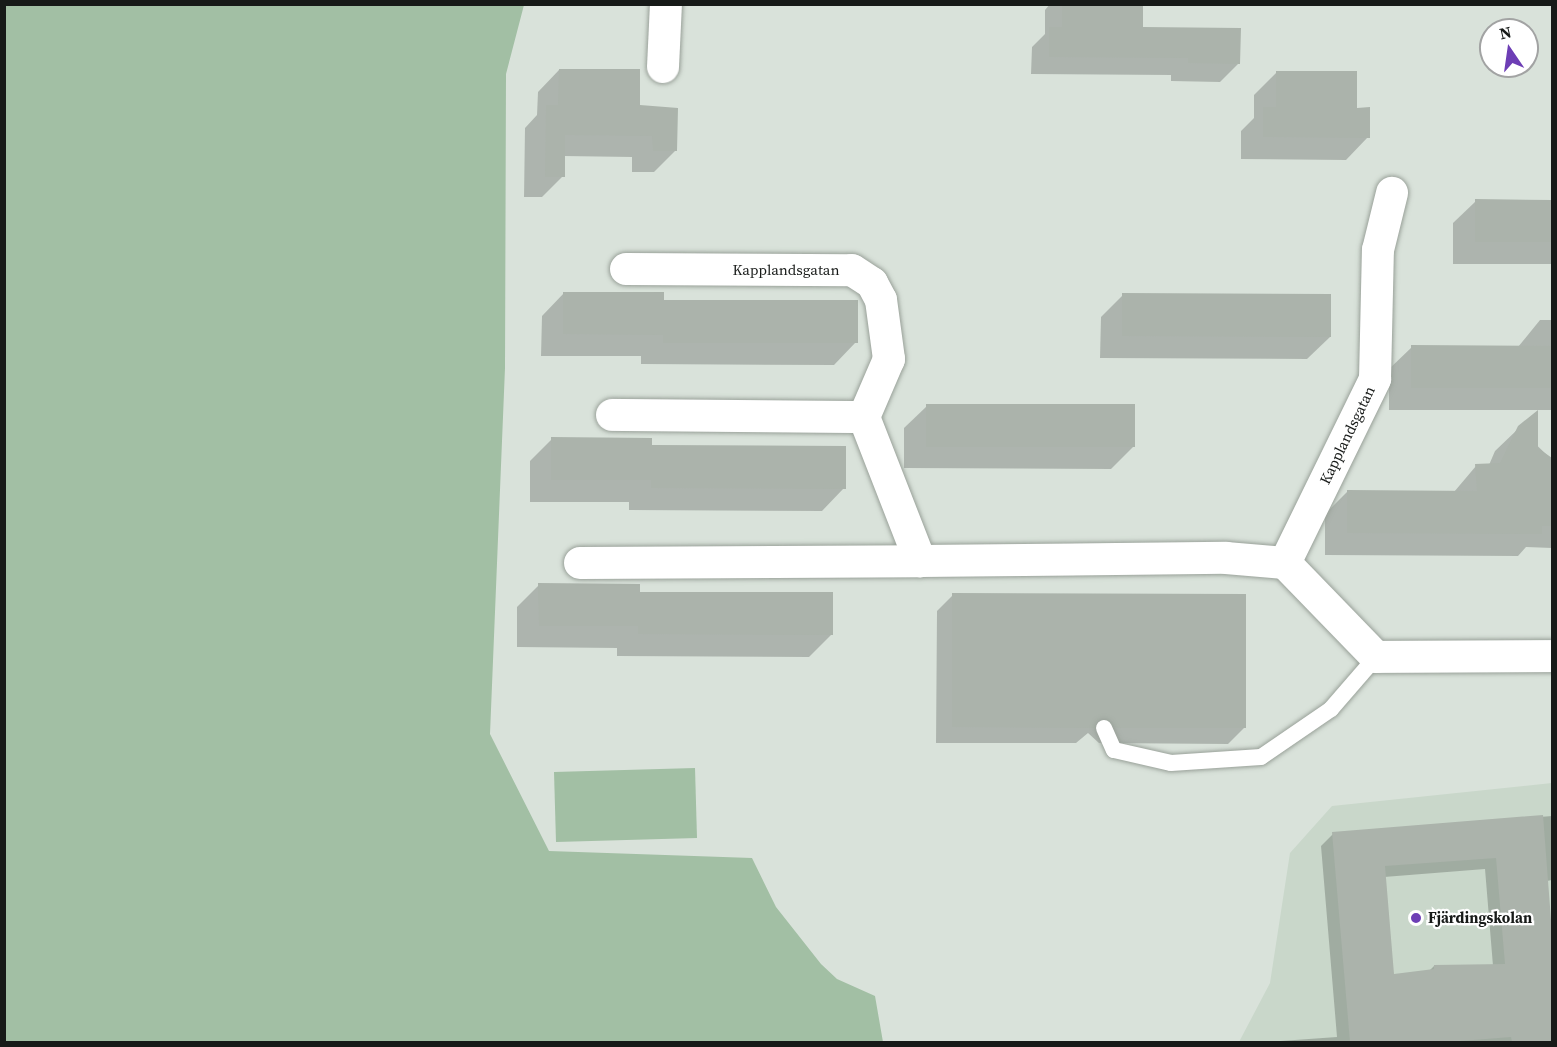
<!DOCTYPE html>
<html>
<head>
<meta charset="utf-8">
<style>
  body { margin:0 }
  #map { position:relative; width:1557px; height:1047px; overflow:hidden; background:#d9e2da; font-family:"Source Serif 4",serif }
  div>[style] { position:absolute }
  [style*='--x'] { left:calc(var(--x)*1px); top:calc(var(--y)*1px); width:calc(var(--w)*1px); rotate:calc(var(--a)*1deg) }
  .built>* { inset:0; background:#c9d7ca }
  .green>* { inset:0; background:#a2bfa4 }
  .shadow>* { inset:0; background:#0003 }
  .building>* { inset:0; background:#abb3ab }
  .roads { filter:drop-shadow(0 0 2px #99a199) drop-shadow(0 0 2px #99a199) }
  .lane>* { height:16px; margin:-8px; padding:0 8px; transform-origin:8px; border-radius:8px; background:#fff }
  .street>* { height:32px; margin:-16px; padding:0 16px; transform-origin:16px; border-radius:16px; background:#fff }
  .dots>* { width:16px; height:16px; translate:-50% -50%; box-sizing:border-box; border:3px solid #fff; border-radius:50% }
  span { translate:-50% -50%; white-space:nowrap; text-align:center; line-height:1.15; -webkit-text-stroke:4.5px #fff; paint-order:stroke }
  .street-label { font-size:15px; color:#171a18 }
  .poi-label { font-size:15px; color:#171a18; font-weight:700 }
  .left { translate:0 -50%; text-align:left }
  .frame { position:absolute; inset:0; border:6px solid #171a18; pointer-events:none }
  .north { position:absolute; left:1479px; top:18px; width:60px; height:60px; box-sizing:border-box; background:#fff; border:2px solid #a2a3a3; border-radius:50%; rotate:347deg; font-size:16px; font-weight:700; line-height:24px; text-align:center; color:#171a18 }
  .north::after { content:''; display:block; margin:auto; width:21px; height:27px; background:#6d3eb5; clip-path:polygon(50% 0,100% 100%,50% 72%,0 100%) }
</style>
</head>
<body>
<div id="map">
  <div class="built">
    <i style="clip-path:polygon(1552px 783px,1552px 1042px,1239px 1042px,1270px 983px,1290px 853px,1332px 806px)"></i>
  </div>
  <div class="green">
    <i style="clip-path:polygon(5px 4px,524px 5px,506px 74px,505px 368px,490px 734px,549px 851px,752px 858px,776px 907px,821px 964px,837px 979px,875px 996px,883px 1042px,5px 1042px)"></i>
    <i style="clip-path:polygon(695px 768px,697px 838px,556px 842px,554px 772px)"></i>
  </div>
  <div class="shadow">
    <i style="clip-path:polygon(1050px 4px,1141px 4px,1141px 28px,1238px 64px,1220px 82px,1171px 81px,1171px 75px,1031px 74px,1032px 47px,1045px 34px,1045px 10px)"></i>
    <i style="clip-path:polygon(559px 70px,638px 106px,676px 150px,654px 172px,632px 172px,632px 157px,563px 156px,563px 176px,542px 197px,524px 197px,525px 128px,537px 115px,538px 92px)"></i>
    <i style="clip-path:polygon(1277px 72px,1355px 109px,1368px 137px,1346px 160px,1241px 159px,1241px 131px,1254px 118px,1254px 95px)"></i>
    <i style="clip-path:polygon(1476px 201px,1552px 201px,1552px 264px,1453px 264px,1453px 223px)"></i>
    <i style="clip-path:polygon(564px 293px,662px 301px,856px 342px,834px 365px,641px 364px,641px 356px,541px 356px,542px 316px)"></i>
    <i style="clip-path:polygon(1123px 295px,1330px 337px,1307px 359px,1100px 358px,1101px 317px)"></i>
    <i style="clip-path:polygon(1540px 320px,1552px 320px,1552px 410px,1389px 410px,1389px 369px,1412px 347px,1518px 347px)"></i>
    <i style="clip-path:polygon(927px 406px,1134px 446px,1111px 469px,904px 468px,904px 428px)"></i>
    <i style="clip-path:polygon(1519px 428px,1552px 460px,1552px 548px,1526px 547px,1518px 556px,1325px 555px,1325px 514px,1347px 492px,1454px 492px,1476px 466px,1489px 465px,1495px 451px)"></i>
    <i style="clip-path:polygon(552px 439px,651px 447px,844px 488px,822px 511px,629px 510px,629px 502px,530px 502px,530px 461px)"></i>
    <i style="clip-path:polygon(539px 585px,638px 593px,832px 634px,809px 657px,617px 656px,617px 648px,517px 647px,517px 607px)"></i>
    <i style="clip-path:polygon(953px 595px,1244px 728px,1228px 744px,1099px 743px,1088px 733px,1076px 743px,936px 743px,937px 611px)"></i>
    <i style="clip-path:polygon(evenodd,1552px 816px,1552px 880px,1547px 881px,1552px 951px,1552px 1042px,1267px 1042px,1337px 1037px,1321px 846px,1333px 834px,1552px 816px,1485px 869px,1493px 966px,1434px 966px,1429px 971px,1393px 975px,1384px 877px,1485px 869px)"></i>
  </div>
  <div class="building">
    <i style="clip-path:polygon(1062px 4px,1143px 4px,1143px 27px,1241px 28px,1240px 64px,1188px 63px,1188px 58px,1049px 57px,1049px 27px,1062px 27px)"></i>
    <i style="clip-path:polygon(559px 69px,640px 69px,640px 105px,678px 108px,677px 151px,653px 151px,652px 136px,565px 135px,565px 177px,545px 177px,546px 105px,558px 105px)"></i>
    <i style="clip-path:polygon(1276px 71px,1357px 71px,1357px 108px,1370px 107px,1370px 138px,1263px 137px,1263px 107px,1276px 107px)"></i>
    <i style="clip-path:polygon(1475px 199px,1552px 200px,1552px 242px,1475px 242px)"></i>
    <i style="clip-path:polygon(563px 292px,664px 292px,664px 300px,858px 300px,858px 343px,663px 343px,663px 335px,563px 334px)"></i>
    <i style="clip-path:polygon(1122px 293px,1331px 294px,1331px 337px,1122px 336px)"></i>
    <i style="clip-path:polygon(1411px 345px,1552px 346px,1552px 388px,1411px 388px)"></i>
    <i style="clip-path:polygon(926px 404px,1135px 404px,1135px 447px,926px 447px)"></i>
    <i style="clip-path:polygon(1538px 410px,1538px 448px,1552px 458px,1552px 526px,1542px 526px,1542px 534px,1347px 533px,1347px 490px,1477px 491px,1475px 464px,1500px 463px,1518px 426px)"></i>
    <i style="clip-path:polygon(551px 437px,652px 438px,652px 445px,846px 446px,846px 489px,651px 488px,651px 480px,551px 480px)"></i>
    <i style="clip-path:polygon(538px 583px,640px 584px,640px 592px,833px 592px,833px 635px,638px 634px,638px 626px,539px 626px)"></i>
    <i style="clip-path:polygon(952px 593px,1246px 594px,1246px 728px,1116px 728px,1104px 718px,1096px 721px,1094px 728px,952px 727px)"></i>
    <i style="clip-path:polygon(evenodd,1543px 815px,1552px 933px,1552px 1042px,1512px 1042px,1511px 1037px,1448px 1042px,1350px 1042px,1332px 832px,1543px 815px,1496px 858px,1505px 964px,1434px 965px,1434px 969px,1394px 974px,1385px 866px,1496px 858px)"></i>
  </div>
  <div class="roads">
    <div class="lane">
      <i style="--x:1104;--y:728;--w:24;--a:66"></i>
      <i style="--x:1114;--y:750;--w:58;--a:12.8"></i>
      <i style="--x:1171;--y:763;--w:90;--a:-3.8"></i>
      <i style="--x:1261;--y:757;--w:85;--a:-34.4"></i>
      <i style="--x:1331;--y:709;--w:69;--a:-49.1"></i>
    </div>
    <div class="street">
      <i style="--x:663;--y:67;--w:63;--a:-87.3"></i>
      <i style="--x:626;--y:269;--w:226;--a:0.3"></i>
      <i style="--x:852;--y:270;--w:24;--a:33"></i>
      <i style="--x:872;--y:283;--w:19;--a:62"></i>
      <i style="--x:881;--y:300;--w:60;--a:82.3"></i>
      <i style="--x:889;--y:359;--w:63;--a:113.3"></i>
      <i style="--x:864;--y:417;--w:155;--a:68.7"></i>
      <i style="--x:920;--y:561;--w:306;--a:-0.6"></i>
      <i style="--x:1226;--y:558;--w:59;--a:4.8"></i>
      <i style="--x:1285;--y:563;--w:131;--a:45.9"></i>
      <i style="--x:1376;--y:657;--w:176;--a:-0.3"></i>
      <i style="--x:612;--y:415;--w:252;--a:0.5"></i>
      <i style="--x:580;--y:563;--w:340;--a:-0.3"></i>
      <i style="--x:1285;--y:563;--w:205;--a:-63.9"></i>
      <i style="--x:1375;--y:379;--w:129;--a:-88.7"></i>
      <i style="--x:1378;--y:250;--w:59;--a:-76.2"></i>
    </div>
  </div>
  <div class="dots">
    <i style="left:1416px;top:918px;background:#6d3eb5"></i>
  </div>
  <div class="street-label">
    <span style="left:786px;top:270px">Kapplandsgatan</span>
    <span style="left:1347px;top:435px;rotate:-64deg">Kapplandsgatan</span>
  </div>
  <div class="poi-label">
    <span class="left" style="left:1428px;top:918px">Fjärdingskolan</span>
  </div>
  <div class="frame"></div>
  <div class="north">N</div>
</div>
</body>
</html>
